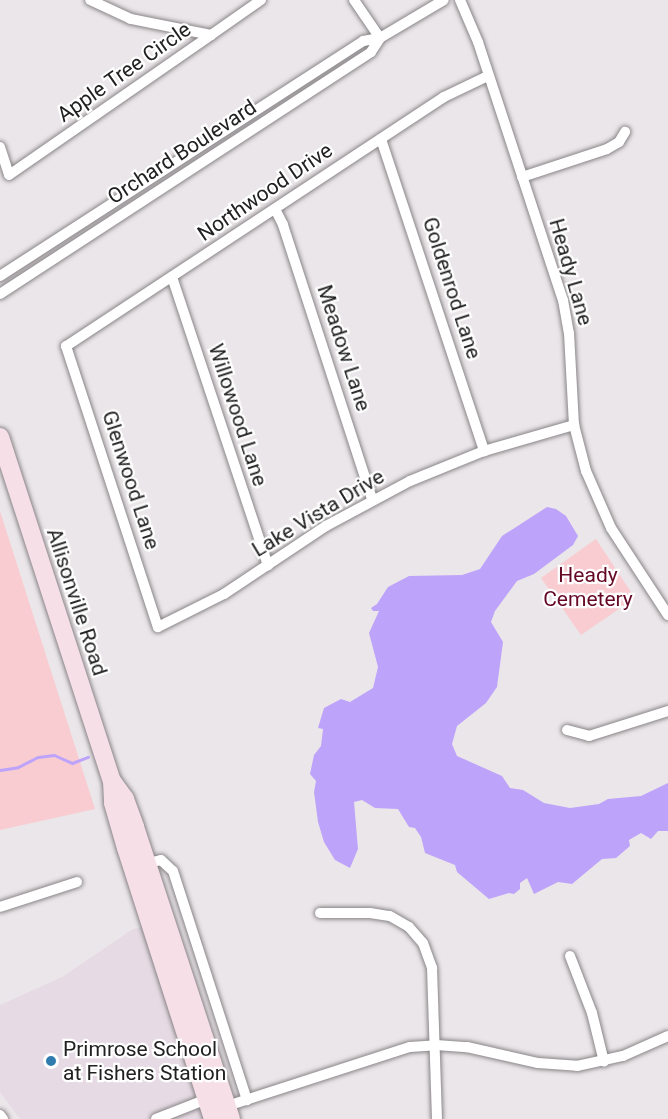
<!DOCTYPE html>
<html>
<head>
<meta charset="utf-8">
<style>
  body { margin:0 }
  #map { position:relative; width:668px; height:1119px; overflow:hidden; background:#ebe6e9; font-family:Roboto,sans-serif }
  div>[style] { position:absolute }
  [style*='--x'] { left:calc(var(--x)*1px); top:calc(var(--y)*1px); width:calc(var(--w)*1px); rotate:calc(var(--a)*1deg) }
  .built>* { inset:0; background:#e6dbe4 }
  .green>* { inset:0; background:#f8ccd1 }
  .water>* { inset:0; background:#bea3fb }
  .stream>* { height:3px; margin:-1.5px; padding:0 1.5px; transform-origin:1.5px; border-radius:1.5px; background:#bea3fb }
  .roads { filter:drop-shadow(0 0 2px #898588) drop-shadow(0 0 2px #898588) }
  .street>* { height:10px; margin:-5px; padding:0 5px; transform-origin:5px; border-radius:5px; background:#fff }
  .primary>* { height:18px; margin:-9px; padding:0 9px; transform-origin:9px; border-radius:9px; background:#f7dfe8 }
  .dots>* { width:16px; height:16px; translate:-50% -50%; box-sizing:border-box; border:3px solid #fff; border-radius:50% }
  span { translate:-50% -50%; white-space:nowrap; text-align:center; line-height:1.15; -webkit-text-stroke:4.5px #fff; paint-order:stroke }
  .street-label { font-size:21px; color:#222122 }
  .park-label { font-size:21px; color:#650826 }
  .poi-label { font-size:21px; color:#222122 }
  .left { translate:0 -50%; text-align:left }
</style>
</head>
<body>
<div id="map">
  <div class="built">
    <i style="clip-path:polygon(147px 926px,209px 1119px,20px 1119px,0 1092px,0 1005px,62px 977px,133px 929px)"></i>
  </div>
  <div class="green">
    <i style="clip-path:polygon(0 511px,95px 809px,0 830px)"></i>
    <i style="clip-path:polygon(596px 539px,635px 598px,581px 635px,541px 578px)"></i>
  </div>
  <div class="water">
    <i style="clip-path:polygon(547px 507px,556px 509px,566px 516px,578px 536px,573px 545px,534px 574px,517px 581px,495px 611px,491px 622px,503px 642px,497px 687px,486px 703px,457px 726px,452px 744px,457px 756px,502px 776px,510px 788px,523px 790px,544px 803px,570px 808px,599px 804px,608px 799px,641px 796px,668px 783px,668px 831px,658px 831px,651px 839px,641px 833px,629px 840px,630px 846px,616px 858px,602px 859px,572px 884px,558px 882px,534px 894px,527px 878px,520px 883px,520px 889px,514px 894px,509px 893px,489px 899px,457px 872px,455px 865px,425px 853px,421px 837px,415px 828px,409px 827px,398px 809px,375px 808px,362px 800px,354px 802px,358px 849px,350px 868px,335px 860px,324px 842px,318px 822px,314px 792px,316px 781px,310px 774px,314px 755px,321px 746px,323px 729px,318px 728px,324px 708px,341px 699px,350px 702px,373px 688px,378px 667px,369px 633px,379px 611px,373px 611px,371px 608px,377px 604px,388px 587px,409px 576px,462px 575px,480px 569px,502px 536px)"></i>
  </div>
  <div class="stream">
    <i style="--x:0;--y:770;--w:18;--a:-9"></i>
    <i style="--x:18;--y:767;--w:22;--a:-27"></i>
    <i style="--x:38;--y:757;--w:16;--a:-7"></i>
    <i style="--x:54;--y:755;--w:20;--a:24"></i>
    <i style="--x:72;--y:763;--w:17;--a:-21"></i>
  </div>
  <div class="roads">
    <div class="street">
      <i style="--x:354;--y:0;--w:46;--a:55.6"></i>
      <i style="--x:460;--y:0;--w:46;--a:66.8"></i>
      <i style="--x:478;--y:42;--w:272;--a:71.8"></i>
      <i style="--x:563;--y:300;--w:34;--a:80"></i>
      <i style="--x:569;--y:333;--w:92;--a:86.9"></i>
      <i style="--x:574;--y:425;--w:48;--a:75.4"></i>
      <i style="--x:586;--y:471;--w:62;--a:66.3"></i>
      <i style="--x:611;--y:528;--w:104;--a:56.8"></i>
      <i style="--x:211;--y:35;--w:61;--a:-35"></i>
      <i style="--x:488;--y:76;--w:49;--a:154.5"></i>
      <i style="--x:444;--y:97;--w:453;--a:146.6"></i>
      <i style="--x:66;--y:346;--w:296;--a:71.9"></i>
      <i style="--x:158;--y:627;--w:74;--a:-26.6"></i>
      <i style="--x:224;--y:594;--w:123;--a:-33.7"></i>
      <i style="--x:326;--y:526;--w:95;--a:-28.2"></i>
      <i style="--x:410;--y:481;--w:80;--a:-22.1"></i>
      <i style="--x:484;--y:451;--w:94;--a:-16.1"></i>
      <i style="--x:381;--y:139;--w:329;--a:71.7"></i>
      <i style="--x:0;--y:147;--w:29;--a:72"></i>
      <i style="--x:9;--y:175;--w:246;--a:-34.7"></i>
      <i style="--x:211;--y:35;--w:82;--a:-168.7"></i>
      <i style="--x:131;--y:19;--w:45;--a:-155.1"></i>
      <i style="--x:522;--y:177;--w:89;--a:-18.2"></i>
      <i style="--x:607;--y:149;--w:14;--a:-30"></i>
      <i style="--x:619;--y:142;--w:12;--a:-59"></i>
      <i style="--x:275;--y:209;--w:18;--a:63"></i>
      <i style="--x:283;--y:225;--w:288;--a:72"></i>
      <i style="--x:0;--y:276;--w:432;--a:-32.9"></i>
      <i style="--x:363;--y:41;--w:17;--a:-10"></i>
      <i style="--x:380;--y:38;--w:74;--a:-30.7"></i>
      <i style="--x:172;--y:277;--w:304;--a:71.6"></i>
      <i style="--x:0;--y:294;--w:443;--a:-33.1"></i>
      <i style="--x:371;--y:52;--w:17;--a:-57"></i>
      <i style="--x:567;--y:730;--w:23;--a:15"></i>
      <i style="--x:589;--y:736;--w:83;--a:-17.6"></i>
      <i style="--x:148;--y:863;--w:13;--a:-13"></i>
      <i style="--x:161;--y:860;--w:16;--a:43"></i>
      <i style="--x:173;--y:871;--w:241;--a:72.1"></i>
      <i style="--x:0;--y:907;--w:81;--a:-18"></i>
      <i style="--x:320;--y:913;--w:50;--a:0"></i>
      <i style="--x:370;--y:913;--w:20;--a:9"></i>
      <i style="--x:390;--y:916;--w:22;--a:30"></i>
      <i style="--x:409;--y:927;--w:21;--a:49"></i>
      <i style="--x:423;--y:943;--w:27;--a:70"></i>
      <i style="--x:432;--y:968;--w:151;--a:88.1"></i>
      <i style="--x:570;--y:956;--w:61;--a:68.9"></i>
      <i style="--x:592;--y:1013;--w:50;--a:76.2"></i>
      <i style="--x:224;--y:1107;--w:195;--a:-17.9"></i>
      <i style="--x:410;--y:1047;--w:26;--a:-4"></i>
      <i style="--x:436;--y:1045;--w:31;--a:4"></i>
      <i style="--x:467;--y:1047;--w:73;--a:12.7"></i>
      <i style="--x:538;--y:1063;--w:39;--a:4"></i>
      <i style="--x:577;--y:1066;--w:47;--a:-12.3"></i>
      <i style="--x:623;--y:1056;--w:49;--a:-24"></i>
      <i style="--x:0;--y:1115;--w:5;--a:53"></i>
      <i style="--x:156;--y:1119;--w:55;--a:-21.4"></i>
    </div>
    <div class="primary">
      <i style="--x:0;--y:437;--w:362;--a:72"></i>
      <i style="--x:112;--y:781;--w:22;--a:87"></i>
      <i style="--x:113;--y:803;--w:47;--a:73.9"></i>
      <i style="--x:126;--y:848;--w:285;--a:72.2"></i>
      <i style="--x:112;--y:781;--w:22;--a:54"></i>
      <i style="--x:125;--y:799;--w:30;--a:70"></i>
      <i style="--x:135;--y:827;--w:307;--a:71.8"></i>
    </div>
  </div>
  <div class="dots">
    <i style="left:51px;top:1061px;background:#307bae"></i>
  </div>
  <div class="street-label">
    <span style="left:124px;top:72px;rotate:-35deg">Apple Tree Circle</span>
    <span style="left:182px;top:152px;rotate:-33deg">Orchard Boulevard</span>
    <span style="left:265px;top:192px;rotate:-34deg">Northwood Drive</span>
    <span style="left:571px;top:272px;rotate:74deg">Heady Lane</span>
    <span style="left:452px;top:288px;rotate:72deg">Goldenrod Lane</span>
    <span style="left:344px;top:348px;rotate:72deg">Meadow Lane</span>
    <span style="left:238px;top:415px;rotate:72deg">Willowood Lane</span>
    <span style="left:131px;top:480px;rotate:72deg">Glenwood Lane</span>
    <span style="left:318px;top:513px;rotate:-31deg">Lake Vista Drive</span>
    <span style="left:77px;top:602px;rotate:72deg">Allisonville Road</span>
  </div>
  <div class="park-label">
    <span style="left:588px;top:587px">Heady<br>Cemetery</span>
  </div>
  <div class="poi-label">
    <span class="left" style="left:63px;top:1061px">Primrose School<br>at Fishers Station</span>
  </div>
</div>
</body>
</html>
